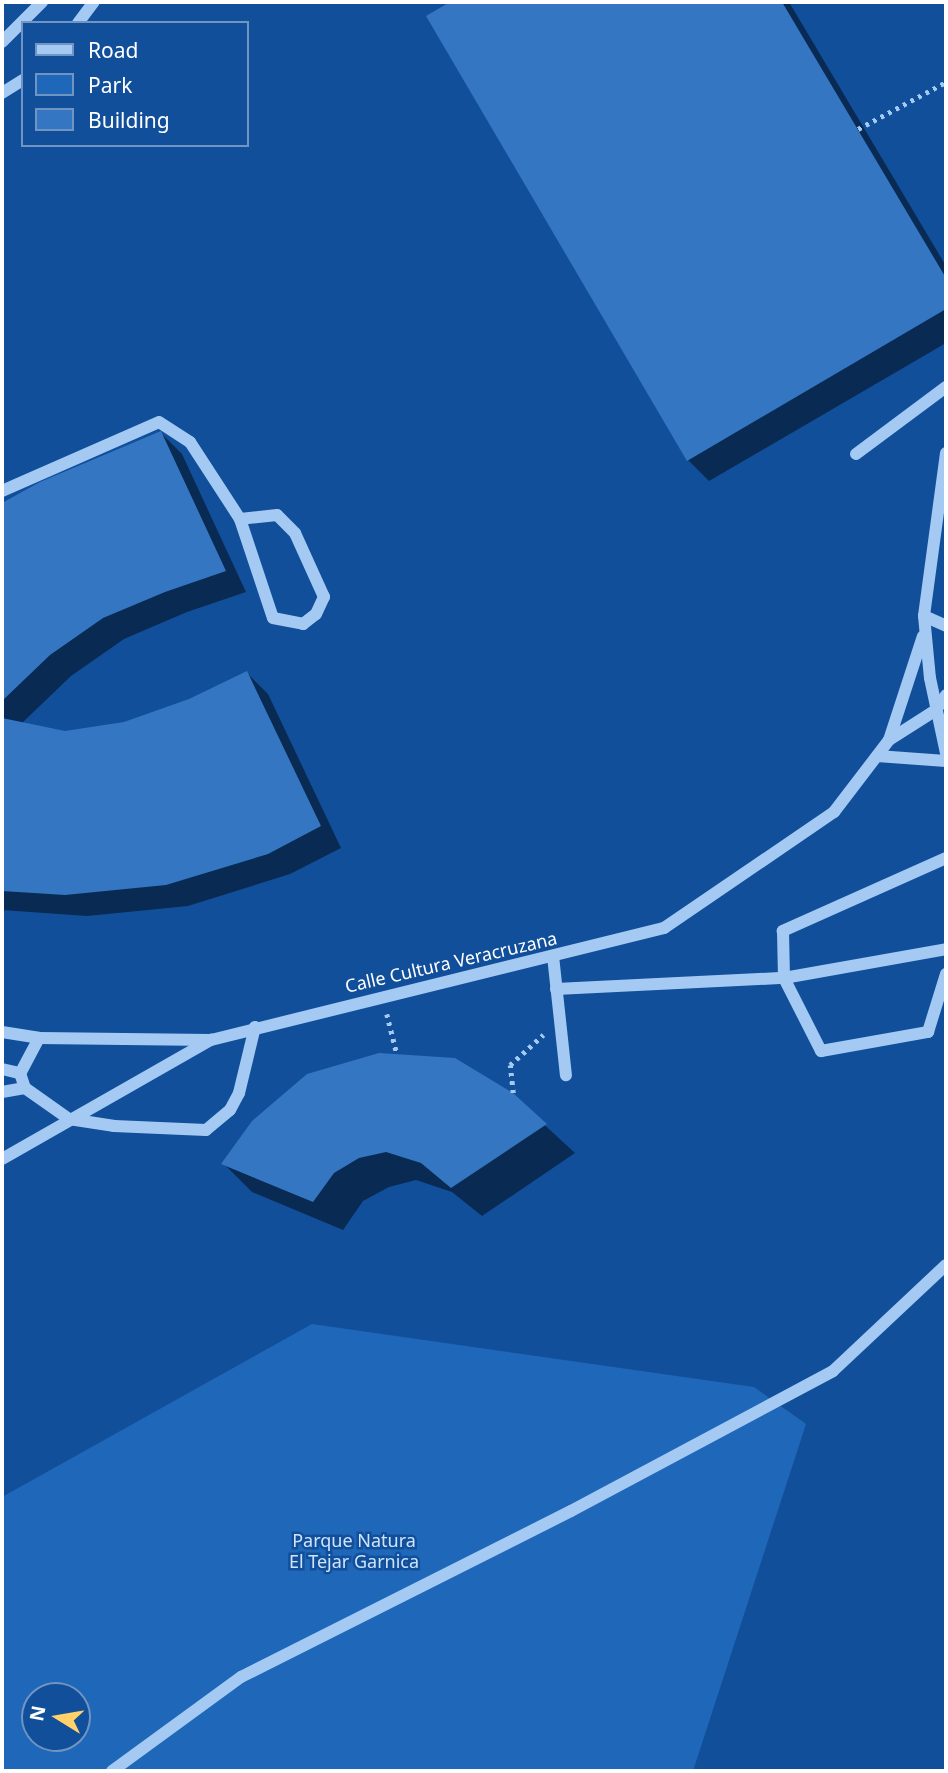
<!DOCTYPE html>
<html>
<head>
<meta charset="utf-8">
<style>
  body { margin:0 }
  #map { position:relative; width:948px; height:1773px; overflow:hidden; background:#114f9b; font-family:"Noto Sans",sans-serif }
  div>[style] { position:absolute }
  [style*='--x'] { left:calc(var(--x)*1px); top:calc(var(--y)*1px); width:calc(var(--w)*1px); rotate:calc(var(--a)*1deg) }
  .green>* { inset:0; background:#1f67b8 }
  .shadow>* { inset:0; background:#0007 }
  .building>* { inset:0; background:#3476c1 }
  .path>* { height:4.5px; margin-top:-2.25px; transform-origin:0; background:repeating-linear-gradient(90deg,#a4caf4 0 3.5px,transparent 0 8.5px) }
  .minor>* { height:12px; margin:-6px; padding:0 6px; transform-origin:6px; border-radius:6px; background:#a4caf4 }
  span { translate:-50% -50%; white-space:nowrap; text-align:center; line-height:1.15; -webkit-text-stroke:5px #114f9b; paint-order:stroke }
  .street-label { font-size:18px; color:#fff }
  .park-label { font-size:18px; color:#cde4fe }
  .frame { position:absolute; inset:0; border:4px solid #fff; pointer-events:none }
  .legend { position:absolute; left:21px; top:21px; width:228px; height:126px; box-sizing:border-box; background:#114f9b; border:2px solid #7095c3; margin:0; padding:9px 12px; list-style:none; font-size:21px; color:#fff }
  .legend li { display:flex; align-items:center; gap:14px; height:35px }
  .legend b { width:35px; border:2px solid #7095c3 }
  .north { position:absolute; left:21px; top:1682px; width:70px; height:70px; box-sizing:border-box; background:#114f9b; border:2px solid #7095c3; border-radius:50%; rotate:281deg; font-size:19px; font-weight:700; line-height:28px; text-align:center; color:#fff }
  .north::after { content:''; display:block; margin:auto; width:24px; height:32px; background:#ffd168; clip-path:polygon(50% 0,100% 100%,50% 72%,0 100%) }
</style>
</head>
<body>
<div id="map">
  <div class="green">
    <i style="clip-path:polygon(evenodd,312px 1324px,754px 1387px,806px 1424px,693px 1771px,2px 1771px,2px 1497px,312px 1324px,35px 1696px,77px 1696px,77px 1738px,35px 1738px,35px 1696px)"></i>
  </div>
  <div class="shadow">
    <i style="clip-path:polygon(454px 2px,789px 2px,946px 266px,946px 343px,709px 481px,688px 460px,429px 17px)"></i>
    <i style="clip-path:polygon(161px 433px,182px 454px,246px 592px,187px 612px,124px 639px,71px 676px,21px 724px,65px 733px,124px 724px,190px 701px,247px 673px,268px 694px,341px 848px,290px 874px,188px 906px,87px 916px,2px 910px,2px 505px,41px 484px)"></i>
    <i style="clip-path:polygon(512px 1095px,575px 1153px,482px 1216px,452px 1192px,416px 1180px,389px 1187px,363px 1201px,343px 1230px,252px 1192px,223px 1163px)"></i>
  </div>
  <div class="building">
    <i style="clip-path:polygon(450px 2px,782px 2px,946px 278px,946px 309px,687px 461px,426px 16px)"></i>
    <i style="clip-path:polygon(161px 431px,226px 571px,165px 592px,103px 618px,50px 655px,2px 701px,2px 503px,40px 482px)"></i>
    <i style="clip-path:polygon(247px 671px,321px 826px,268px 854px,166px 885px,65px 895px,2px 891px,2px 718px,65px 731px,124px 722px,189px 699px)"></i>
    <i style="clip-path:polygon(379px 1053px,455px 1058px,513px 1093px,547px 1124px,451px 1188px,421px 1163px,386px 1152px,359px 1158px,334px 1173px,313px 1202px,221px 1164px,252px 1121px,307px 1074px)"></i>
  </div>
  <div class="path">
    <i style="--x:858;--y:129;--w:100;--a:-28.1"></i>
    <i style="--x:387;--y:1014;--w:41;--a:76"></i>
    <i style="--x:513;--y:1093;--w:28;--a:-96"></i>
    <i style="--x:510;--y:1065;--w:45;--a:-42.3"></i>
  </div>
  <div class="minor">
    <i style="--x:78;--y:23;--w:26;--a:-53"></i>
    <i style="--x:2;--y:42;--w:57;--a:-45"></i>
    <i style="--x:2;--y:93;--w:25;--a:-32"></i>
    <i style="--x:946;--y:453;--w:164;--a:97.7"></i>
    <i style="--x:924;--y:616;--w:62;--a:84.5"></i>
    <i style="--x:930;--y:678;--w:77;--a:78"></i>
    <i style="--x:856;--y:454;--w:112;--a:-36.7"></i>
    <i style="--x:2;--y:491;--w:171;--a:-23.7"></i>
    <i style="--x:159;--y:422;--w:37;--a:33"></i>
    <i style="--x:190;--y:442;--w:92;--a:57"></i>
    <i style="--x:240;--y:519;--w:104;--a:71.6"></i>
    <i style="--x:273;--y:618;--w:31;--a:11"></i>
    <i style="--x:303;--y:624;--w:16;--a:-38"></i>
    <i style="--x:316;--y:614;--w:19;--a:-65"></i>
    <i style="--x:324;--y:597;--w:70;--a:-114.4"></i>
    <i style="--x:295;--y:533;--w:25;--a:-135"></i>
    <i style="--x:277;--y:515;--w:37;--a:174"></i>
    <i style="--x:924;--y:616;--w:24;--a:24"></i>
    <i style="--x:889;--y:740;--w:109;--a:-71.9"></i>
    <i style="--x:877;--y:756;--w:69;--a:4.1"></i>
    <i style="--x:946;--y:858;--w:179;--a:155.9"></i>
    <i style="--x:783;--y:931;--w:47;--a:88.8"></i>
    <i style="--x:784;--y:978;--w:82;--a:63.1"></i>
    <i style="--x:821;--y:1051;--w:109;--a:-10.1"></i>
    <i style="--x:928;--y:1032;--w:61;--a:-72.8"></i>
    <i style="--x:553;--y:956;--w:120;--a:83.8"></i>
    <i style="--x:556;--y:989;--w:228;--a:-2.8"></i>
    <i style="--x:784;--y:978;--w:165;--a:-10.1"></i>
    <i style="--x:2;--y:1032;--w:37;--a:9"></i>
    <i style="--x:210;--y:1040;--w:171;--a:-179.3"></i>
    <i style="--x:39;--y:1038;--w:40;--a:118"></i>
    <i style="--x:20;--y:1073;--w:16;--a:72"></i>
    <i style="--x:25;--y:1088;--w:54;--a:35.2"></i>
    <i style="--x:69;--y:1119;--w:46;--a:8.8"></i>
    <i style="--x:114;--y:1126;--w:92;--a:2.5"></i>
    <i style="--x:206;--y:1130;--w:31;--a:-40"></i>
    <i style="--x:230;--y:1110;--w:19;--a:-62"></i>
    <i style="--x:239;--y:1093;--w:68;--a:-76.4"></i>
    <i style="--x:2;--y:1069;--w:18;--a:13"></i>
    <i style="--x:2;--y:1092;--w:23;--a:-10"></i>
    <i style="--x:2;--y:1159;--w:241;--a:-29.7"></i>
    <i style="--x:211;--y:1040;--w:467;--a:-13.9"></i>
    <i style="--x:664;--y:928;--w:206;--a:-34.3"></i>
    <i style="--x:834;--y:812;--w:91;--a:-52.6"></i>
    <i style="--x:889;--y:740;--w:56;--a:-32.6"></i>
    <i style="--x:936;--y:710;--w:18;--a:-56"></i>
    <i style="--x:112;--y:1771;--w:160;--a:-36.1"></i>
    <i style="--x:241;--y:1677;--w:369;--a:-26.7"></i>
    <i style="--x:571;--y:1511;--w:297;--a:-28.1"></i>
    <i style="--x:833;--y:1371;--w:155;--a:-43.2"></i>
  </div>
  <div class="street-label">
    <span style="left:451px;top:962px;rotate:-13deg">Calle Cultura Veracruzana</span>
  </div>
  <div class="park-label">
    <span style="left:354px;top:1551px">Parque Natura<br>El Tejar Garnica</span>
  </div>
  <div class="frame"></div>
  <ul class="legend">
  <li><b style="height:9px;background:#a4caf4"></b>Road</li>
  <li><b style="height:19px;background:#1f67b8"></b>Park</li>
  <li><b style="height:19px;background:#3476c1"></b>Building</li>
  </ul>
  <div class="north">N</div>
</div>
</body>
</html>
